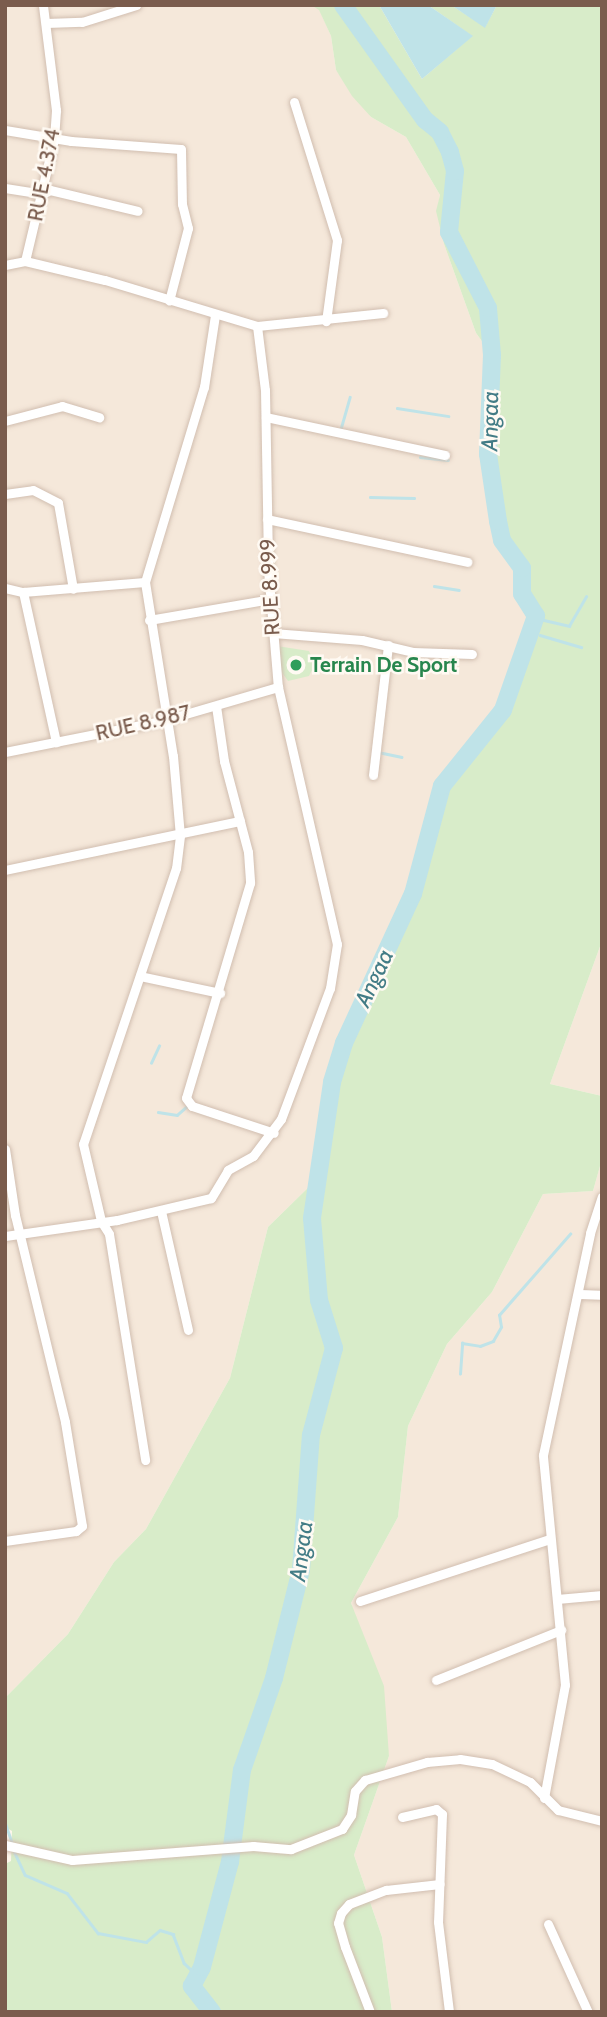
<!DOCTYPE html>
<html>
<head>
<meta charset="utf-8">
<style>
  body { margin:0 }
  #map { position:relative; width:607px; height:2017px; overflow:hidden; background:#fdf6ec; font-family:Cabin,sans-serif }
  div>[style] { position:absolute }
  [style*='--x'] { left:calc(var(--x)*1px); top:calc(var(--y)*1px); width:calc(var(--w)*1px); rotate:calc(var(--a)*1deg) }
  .residential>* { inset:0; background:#f5e8da }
  .green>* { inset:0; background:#d8ecc9 }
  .water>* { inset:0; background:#bfe3e8 }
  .stream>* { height:2.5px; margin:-1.25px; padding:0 1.25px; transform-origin:1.25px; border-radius:1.25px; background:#bfe3e8 }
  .river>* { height:18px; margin:-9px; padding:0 9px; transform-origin:9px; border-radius:9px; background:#bfe3e8 }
  .roads { filter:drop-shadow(0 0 2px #d1beb0) drop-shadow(0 0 2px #d1beb0) }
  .street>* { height:9px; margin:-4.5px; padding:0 4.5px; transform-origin:4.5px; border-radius:4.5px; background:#fff }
  .dots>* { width:19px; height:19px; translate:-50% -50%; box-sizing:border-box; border:4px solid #fffaf3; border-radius:50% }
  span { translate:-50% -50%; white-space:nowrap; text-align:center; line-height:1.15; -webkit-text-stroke:5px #fffaf3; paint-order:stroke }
  .street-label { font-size:21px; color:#7a5c4d }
  .leisure-label { font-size:21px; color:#27864d; font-weight:700 }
  .left { translate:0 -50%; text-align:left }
  .water-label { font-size:23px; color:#437c86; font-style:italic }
  .frame { position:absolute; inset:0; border:7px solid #7a5c4d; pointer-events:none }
</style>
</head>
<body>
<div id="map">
  <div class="residential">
    <i style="clip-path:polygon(5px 5px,311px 5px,319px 9px,331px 36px,336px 70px,371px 117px,406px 137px,440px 195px,437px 211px,444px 244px,476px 333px,492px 355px,488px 454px,498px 521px,502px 540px,522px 568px,522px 594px,537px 611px,503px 710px,442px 786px,413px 894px,344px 1043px,322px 1129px,318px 1178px,268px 1227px,230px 1378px,146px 1529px,114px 1562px,68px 1634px,5px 1698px)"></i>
    <i style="clip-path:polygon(602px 941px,602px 1096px,550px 1084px)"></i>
    <i style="clip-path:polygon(602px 1159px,602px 2012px,392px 2012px,382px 1937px,354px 1855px,389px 1756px,351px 1603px,398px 1517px,408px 1426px,447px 1344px,492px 1292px,543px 1194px,593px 1191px)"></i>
  </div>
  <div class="green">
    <i style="clip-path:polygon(311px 5px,379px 5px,422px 79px,472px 36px,428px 5px,451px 5px,485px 27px,497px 5px,602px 5px,602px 941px,550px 1084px,602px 1096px,602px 1159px,593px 1191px,543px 1194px,492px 1292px,447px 1344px,408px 1426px,398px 1517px,351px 1603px,384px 1686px,389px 1756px,354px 1855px,382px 1937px,392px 2012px,5px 2012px,5px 1864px,11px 1861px,12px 1831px,5px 1827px,5px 1698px,68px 1634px,114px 1562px,146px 1529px,230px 1378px,268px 1227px,318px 1178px,322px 1129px,344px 1043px,413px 894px,442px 786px,503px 710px,536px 616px,522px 594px,522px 568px,502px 540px,498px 521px,488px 454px,492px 355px,476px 333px,444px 244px,436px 211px,440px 195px,406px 137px,371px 117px,352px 96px,336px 70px,331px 36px,319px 10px)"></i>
    <i style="clip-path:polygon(277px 646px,309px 651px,315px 664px,309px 676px,288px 681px,278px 667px)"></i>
  </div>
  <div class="water">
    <i style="clip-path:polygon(379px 5px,428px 5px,473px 36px,422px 79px)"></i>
    <i style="clip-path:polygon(451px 5px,497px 5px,485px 28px)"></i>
  </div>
  <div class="stream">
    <i style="--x:397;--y:408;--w:52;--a:8.9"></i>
    <i style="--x:340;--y:431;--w:35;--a:-74"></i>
    <i style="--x:420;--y:457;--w:28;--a:6"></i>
    <i style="--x:370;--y:497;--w:44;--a:1.3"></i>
    <i style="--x:434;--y:586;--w:25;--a:9"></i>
    <i style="--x:544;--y:620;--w:26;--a:13"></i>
    <i style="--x:569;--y:626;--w:34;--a:-60"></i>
    <i style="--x:540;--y:635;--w:43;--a:16.3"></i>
    <i style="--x:378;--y:752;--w:24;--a:12"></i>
    <i style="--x:151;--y:1063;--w:19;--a:-65"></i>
    <i style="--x:158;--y:1112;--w:19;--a:9"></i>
    <i style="--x:177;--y:1115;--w:12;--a:-42"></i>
    <i style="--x:460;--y:1374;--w:31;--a:-86"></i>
    <i style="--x:462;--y:1343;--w:18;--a:9"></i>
    <i style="--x:480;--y:1346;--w:14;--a:-21"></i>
    <i style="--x:493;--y:1341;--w:16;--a:-60"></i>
    <i style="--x:501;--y:1327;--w:12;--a:-99"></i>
    <i style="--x:499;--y:1315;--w:108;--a:-48.8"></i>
    <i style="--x:5;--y:1822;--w:24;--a:71"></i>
    <i style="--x:14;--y:1851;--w:26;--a:65"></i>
    <i style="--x:25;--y:1875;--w:46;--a:23.2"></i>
    <i style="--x:67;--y:1893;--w:51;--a:52.2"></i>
    <i style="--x:98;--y:1933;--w:49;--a:10.6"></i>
    <i style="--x:146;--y:1942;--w:18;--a:-41"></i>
    <i style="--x:160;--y:1930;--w:14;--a:17"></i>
    <i style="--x:173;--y:1934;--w:31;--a:69"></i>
    <i style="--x:184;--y:1963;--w:18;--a:43"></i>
  </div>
  <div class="river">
    <i style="--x:212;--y:2012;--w:33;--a:-128"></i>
    <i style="--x:192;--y:1986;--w:21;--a:-62"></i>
    <i style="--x:202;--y:1967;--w:109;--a:-75.1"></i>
    <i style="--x:230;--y:1862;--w:93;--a:-82.6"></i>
    <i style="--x:242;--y:1770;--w:97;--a:-70.8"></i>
    <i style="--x:274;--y:1678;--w:111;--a:-76"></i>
    <i style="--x:301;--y:1570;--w:135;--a:-85.8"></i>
    <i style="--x:311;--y:1435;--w:90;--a:-75.2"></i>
    <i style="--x:334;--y:1348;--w:50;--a:-107.4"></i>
    <i style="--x:319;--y:1300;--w:82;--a:-94.9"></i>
    <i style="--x:312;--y:1218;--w:137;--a:-81.6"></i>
    <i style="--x:332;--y:1082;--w:41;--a:-72.9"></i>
    <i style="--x:344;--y:1043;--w:164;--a:-65.2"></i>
    <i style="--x:413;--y:894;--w:112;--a:-75"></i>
    <i style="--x:442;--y:786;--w:97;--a:-51.2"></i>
    <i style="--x:503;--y:710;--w:100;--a:-70.7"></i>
    <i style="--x:536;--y:616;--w:26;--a:-122"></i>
    <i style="--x:522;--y:594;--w:26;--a:-90"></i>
    <i style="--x:522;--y:568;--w:34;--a:-126"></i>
    <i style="--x:502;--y:540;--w:19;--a:-102"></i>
    <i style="--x:498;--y:521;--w:68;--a:-98.5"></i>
    <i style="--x:488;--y:454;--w:99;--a:-87.7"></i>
    <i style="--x:492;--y:355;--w:47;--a:-94.9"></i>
    <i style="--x:488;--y:308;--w:85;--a:-117.2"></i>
    <i style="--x:449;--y:232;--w:61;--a:-84.4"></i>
    <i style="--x:455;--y:171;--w:20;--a:-105"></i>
    <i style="--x:450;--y:152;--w:22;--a:-117"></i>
    <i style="--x:440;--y:132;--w:19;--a:-141"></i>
    <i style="--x:425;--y:120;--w:141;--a:-125.5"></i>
  </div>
  <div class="roads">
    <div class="street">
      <i style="--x:46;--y:23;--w:36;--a:-2"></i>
      <i style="--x:82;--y:22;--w:57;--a:-17.5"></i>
      <i style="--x:294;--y:102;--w:145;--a:72.7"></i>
      <i style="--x:337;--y:240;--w:82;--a:97.7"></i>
      <i style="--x:5;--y:130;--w:67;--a:9.5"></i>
      <i style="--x:71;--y:141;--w:110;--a:4.2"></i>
      <i style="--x:181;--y:149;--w:55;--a:89"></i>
      <i style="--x:182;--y:204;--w:25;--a:76"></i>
      <i style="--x:188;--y:228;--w:75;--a:104.6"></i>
      <i style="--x:5;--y:188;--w:37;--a:9"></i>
      <i style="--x:42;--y:194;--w:9;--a:-27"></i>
      <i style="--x:50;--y:190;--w:90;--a:13.4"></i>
      <i style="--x:25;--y:261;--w:125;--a:-76.6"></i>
      <i style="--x:54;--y:139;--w:29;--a:-86"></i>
      <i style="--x:56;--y:110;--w:106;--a:-97.1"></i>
      <i style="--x:5;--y:265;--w:20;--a:-11"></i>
      <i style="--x:25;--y:261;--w:82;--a:13.4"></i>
      <i style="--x:105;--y:280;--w:159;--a:16.8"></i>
      <i style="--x:257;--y:326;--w:64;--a:82.9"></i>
      <i style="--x:265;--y:390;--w:179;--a:89"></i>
      <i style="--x:268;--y:569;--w:118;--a:85.2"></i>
      <i style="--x:278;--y:687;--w:264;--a:77.1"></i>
      <i style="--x:337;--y:944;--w:45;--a:99"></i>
      <i style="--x:330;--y:988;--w:140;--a:110.5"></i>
      <i style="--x:281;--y:1119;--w:46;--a:127.1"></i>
      <i style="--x:253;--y:1156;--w:29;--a:151"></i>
      <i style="--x:228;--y:1170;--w:33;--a:121"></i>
      <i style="--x:211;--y:1198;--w:97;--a:166.8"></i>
      <i style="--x:117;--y:1220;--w:113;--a:171.9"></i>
      <i style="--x:257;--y:326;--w:127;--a:-5.9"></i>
      <i style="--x:266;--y:417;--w:183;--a:12"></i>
      <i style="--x:5;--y:421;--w:59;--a:-14.7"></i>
      <i style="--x:62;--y:406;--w:39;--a:17"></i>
      <i style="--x:5;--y:494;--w:28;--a:-8"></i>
      <i style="--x:33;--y:490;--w:28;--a:27"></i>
      <i style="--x:58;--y:503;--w:87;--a:80.1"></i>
      <i style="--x:267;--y:519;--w:205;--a:12.1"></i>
      <i style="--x:145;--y:582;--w:204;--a:-73.2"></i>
      <i style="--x:204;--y:387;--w:73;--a:-81.3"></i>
      <i style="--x:5;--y:588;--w:18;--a:13"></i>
      <i style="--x:23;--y:592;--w:122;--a:-4.7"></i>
      <i style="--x:145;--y:582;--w:176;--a:80.9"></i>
      <i style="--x:173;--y:756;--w:80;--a:85"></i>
      <i style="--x:180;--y:836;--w:32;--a:97"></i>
      <i style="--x:176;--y:868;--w:291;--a:108.6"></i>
      <i style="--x:83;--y:1144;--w:79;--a:76.8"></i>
      <i style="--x:101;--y:1221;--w:15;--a:58"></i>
      <i style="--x:109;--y:1234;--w:229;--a:80.9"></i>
      <i style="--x:23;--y:592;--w:154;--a:77.6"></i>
      <i style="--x:149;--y:620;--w:123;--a:-9.8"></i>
      <i style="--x:273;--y:633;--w:89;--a:4.5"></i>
      <i style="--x:362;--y:640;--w:52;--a:13.2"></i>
      <i style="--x:413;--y:652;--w:59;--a:1.9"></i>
      <i style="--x:216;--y:706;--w:56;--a:81.7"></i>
      <i style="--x:224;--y:761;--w:94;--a:75.2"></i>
      <i style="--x:248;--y:852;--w:31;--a:86"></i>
      <i style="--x:250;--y:883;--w:224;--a:106.6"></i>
      <i style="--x:186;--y:1098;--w:10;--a:53"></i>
      <i style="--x:192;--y:1106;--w:86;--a:18.2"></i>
      <i style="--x:5;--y:752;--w:163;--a:-11.3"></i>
      <i style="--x:165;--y:720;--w:118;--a:-16.3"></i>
      <i style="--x:373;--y:775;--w:131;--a:-83.4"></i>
      <i style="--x:5;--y:870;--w:240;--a:-11.8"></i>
      <i style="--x:140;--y:976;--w:82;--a:12"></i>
      <i style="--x:5;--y:1149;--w:67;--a:81.4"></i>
      <i style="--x:15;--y:1215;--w:213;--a:76.4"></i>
      <i style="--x:65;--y:1422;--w:105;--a:80.7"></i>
      <i style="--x:82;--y:1526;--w:8;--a:140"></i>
      <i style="--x:76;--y:1531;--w:72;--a:172"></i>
      <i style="--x:161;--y:1211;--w:122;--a:77.2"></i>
      <i style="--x:578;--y:1294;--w:24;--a:2"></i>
      <i style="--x:557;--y:1599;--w:45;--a:-5.1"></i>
      <i style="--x:360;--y:1601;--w:200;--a:-18.1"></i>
      <i style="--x:436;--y:1680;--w:135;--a:-21.8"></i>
      <i style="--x:544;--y:1798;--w:115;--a:-79.5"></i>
      <i style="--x:565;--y:1685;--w:231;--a:-95.5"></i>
      <i style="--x:543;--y:1455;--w:227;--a:-78"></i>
      <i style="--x:590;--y:1233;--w:38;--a:-72"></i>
      <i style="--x:402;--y:1817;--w:35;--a:-13"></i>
      <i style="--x:436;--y:1809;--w:8;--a:40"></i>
      <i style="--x:442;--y:1814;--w:108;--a:92.1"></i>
      <i style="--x:438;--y:1922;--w:91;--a:83"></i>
      <i style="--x:5;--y:1845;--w:69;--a:12.6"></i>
      <i style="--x:72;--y:1860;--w:182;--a:-4.4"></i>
      <i style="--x:253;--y:1846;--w:38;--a:5"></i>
      <i style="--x:291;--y:1849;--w:55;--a:-21.4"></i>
      <i style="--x:342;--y:1829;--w:17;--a:-57"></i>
      <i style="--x:351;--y:1815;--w:24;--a:-81"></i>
      <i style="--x:355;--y:1791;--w:15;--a:-48"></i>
      <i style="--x:365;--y:1780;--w:65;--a:-16.2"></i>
      <i style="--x:427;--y:1762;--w:33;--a:-5"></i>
      <i style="--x:460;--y:1759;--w:32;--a:9"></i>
      <i style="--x:492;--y:1764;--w:42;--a:25.3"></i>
      <i style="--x:530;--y:1782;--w:40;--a:45"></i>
      <i style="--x:558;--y:1810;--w:45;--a:14"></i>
      <i style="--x:548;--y:1924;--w:97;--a:65.6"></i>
      <i style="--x:370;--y:2012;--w:70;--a:-111"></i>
      <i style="--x:345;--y:1947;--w:25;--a:-106"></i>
      <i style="--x:338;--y:1923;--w:10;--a:-73"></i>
      <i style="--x:341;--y:1913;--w:12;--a:-48"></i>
      <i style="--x:349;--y:1904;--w:40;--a:-21"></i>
      <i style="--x:386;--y:1890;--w:54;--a:-6.3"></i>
    </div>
  </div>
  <div class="dots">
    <i style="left:296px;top:665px;background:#2e9e5b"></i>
  </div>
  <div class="street-label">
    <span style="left:44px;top:175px;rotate:-79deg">RUE 4.374</span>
    <span style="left:270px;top:587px;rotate:-93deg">RUE 8.999</span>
    <span style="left:143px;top:723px;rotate:-13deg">RUE 8.987</span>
  </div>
  <div class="leisure-label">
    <span class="left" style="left:310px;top:665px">Terrain De Sport</span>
  </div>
  <div class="water-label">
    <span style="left:490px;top:421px;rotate:-89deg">Angaa</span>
    <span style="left:374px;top:978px;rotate:-65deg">Angaa</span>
    <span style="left:301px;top:1551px;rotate:-83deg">Angaa</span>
  </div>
  <div class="frame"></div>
</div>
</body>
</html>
